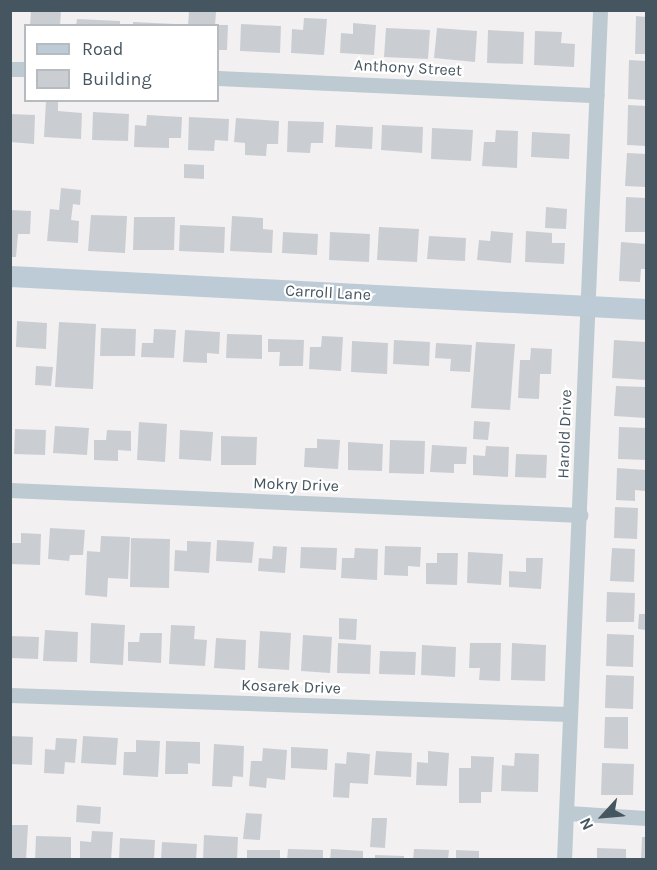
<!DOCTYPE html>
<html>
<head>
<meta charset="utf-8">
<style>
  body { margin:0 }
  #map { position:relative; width:657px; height:870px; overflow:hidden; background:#f3f0f1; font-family:Karla,sans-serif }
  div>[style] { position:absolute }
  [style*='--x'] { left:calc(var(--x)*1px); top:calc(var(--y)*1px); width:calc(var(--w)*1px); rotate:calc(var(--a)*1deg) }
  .building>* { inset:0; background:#caced3 }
  .street>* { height:15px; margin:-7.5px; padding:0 7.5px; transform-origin:7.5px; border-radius:7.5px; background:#bdcad1 }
  .secondary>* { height:21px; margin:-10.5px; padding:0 10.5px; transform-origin:10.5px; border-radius:10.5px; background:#bdcbd6 }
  span { translate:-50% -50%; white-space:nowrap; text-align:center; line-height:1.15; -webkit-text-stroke:4.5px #fff; paint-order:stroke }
  .street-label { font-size:16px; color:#465660 }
  .frame { position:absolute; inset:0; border:12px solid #465660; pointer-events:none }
  .legend { position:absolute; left:24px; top:24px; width:195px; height:78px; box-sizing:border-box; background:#fff; border:2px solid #b5bbbf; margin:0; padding:8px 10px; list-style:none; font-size:18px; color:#465660 }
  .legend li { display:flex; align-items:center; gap:12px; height:30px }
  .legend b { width:30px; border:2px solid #b5bbbf }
  .north { position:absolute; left:573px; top:786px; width:60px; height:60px; -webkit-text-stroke:4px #fff; paint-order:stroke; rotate:244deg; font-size:16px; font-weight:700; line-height:24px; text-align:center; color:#465660 }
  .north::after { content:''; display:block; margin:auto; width:21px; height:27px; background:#465660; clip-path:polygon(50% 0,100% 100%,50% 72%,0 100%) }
</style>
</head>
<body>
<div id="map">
  <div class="building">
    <i style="clip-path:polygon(31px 10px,61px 10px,60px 26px,30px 26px)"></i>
    <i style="clip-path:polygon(189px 11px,216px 12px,215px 26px,188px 26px)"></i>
    <i style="clip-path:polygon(636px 16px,646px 17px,646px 54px,635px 54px)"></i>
    <i style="clip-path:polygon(304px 18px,327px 19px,324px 55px,291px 53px,292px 29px,303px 30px)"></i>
    <i style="clip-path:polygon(77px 19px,120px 21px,120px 26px,76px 26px)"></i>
    <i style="clip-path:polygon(133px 22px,175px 24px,175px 26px,133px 26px)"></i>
    <i style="clip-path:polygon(353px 23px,376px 25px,374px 55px,340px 53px,341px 33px,353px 34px)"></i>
    <i style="clip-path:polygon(241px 24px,281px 26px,280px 53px,240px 51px)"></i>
    <i style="clip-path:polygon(218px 25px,228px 25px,227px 50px,218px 50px)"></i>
    <i style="clip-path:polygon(386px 28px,430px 30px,428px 59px,384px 57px)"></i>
    <i style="clip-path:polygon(437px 28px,477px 31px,475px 62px,434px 58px)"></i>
    <i style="clip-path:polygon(488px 30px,524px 32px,523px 64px,487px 63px)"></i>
    <i style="clip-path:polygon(535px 31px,562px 32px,561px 43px,575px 44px,574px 67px,534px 65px)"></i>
    <i style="clip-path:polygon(629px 60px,646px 61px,646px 100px,628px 99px)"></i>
    <i style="clip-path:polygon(46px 100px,58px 100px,58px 111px,82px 113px,81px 139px,44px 137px)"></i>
    <i style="clip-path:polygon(628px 105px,646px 106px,646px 146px,627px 145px)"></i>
    <i style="clip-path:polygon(93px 112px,129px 114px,128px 141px,92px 140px)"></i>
    <i style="clip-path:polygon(10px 114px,35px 115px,34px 144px,10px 142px)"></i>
    <i style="clip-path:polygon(147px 115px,182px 117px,181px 138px,169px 138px,169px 148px,134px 147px,135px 125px,146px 126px)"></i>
    <i style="clip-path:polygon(189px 117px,229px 119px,228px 141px,215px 140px,214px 151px,188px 150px)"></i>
    <i style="clip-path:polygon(236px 118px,279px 121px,278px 144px,267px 144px,266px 156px,245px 155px,245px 143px,234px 142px)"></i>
    <i style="clip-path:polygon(288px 121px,324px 122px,323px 143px,311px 143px,310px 153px,287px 152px)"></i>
    <i style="clip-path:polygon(336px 125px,373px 127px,372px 149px,335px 147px)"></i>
    <i style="clip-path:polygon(382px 125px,423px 127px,422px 153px,381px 150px)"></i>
    <i style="clip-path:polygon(432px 128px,473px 130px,471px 161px,431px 159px)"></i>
    <i style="clip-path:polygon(496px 130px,518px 131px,517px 168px,482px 166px,484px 142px,495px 142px)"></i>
    <i style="clip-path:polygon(532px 132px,570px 134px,569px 159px,531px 157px)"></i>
    <i style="clip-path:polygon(627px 153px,646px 154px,646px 187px,625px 186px)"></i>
    <i style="clip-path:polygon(184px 164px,204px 165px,204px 179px,184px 178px)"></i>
    <i style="clip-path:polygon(61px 188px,81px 190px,80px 205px,73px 204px,71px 220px,79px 221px,78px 243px,47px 241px,50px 209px,59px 210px)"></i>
    <i style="clip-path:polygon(626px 197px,646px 198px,646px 232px,625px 232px)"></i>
    <i style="clip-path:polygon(546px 207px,567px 209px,566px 229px,545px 228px)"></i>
    <i style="clip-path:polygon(10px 210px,31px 211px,30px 234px,18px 234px,16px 257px,10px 257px)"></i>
    <i style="clip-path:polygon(91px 215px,127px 216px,125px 253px,88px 251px)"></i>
    <i style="clip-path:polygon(232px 216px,263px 218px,263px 229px,273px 230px,272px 253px,230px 251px)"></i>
    <i style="clip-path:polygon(134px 217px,175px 217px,174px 250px,133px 250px)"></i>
    <i style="clip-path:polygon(180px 225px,225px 227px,224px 253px,179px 251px)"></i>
    <i style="clip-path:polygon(379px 227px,419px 229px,417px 262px,377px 260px)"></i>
    <i style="clip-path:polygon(491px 231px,513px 233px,511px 263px,477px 260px,479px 240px,490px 241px)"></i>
    <i style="clip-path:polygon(526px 231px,552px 233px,552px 243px,565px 243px,564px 264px,525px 262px)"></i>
    <i style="clip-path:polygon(283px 232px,318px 234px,317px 255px,282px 253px)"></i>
    <i style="clip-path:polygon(330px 232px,370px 234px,369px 262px,329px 260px)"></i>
    <i style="clip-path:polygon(429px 236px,466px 238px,465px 261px,427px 259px)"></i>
    <i style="clip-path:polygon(621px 242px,646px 244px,646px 269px,641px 269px,640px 282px,619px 281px)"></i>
    <i style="clip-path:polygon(17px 321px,47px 323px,46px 349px,16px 347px)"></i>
    <i style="clip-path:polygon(59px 322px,96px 324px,93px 389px,55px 387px)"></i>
    <i style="clip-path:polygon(101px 328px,136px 329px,135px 356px,100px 356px)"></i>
    <i style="clip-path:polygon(154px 329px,176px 330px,174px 358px,141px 357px,142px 343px,153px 343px)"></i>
    <i style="clip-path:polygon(185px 330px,220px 332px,219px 354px,207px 353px,207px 363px,183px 362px)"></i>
    <i style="clip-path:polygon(227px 334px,262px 335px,262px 359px,226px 358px)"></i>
    <i style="clip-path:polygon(322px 336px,343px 337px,341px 371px,309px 369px,310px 347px,321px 347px)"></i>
    <i style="clip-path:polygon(268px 339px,304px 340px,303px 366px,279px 366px,280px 352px,268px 352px)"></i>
    <i style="clip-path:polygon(394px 340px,430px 342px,429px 366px,393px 364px)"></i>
    <i style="clip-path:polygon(614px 340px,646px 342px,646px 380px,612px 378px)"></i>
    <i style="clip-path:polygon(352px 341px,388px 343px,387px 374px,351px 372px)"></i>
    <i style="clip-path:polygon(476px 342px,515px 344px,510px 410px,471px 408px)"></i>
    <i style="clip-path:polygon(436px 343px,472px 345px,470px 372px,450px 371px,451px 359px,435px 358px)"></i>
    <i style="clip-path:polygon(531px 348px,552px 349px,551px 374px,540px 374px,539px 399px,518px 398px,520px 360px,530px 360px)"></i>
    <i style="clip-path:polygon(36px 366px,53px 367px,51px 386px,35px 385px)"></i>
    <i style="clip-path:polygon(616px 386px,646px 387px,646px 418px,614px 416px)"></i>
    <i style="clip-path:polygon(474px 421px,490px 422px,488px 440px,473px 439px)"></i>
    <i style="clip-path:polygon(139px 422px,167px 424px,165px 462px,137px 460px)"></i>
    <i style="clip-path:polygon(55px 426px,89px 428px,87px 455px,53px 453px)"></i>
    <i style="clip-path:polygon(619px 427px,646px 428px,646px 460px,618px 459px)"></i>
    <i style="clip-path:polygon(15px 429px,46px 430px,45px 455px,14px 454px)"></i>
    <i style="clip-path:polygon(107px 430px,131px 431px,131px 451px,118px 450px,118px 461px,94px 460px,94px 440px,106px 440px)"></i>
    <i style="clip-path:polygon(180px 430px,213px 432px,211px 461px,179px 459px)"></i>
    <i style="clip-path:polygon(221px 436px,257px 437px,256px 465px,221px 465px)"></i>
    <i style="clip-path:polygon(317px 439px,340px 440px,338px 469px,304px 467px,305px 448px,317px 448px)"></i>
    <i style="clip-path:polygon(390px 440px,425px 441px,424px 474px,389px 473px)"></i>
    <i style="clip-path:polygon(348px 442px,383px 444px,382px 471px,348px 470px)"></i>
    <i style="clip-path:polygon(432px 445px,467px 447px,466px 464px,454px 464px,454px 473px,430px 472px)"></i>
    <i style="clip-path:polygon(486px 446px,509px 447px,508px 477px,473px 475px,473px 455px,485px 456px)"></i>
    <i style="clip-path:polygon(516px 454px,547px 455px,546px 478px,515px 477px)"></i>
    <i style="clip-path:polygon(617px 468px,646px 470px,645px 491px,635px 490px,635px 501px,616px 500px)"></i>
    <i style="clip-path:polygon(615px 507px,638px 508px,637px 539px,614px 538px)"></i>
    <i style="clip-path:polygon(50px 528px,85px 530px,83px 555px,70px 555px,69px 561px,48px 559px)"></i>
    <i style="clip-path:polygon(21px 533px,41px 534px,40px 565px,10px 564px,11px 543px,21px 543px)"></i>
    <i style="clip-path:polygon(101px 536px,130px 537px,128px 579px,108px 578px,107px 597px,85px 595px,87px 551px,100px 552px)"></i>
    <i style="clip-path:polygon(131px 538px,170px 539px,169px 588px,130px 587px)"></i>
    <i style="clip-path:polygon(217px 540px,254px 542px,252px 563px,216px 561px)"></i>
    <i style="clip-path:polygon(187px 541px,211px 542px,209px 573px,174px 571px,175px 550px,187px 551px)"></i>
    <i style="clip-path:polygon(273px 546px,287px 547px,285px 573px,258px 571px,259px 558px,272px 559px)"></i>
    <i style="clip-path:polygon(385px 546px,421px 547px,420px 567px,408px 566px,408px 576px,384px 575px)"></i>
    <i style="clip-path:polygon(301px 547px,337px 548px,336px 570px,300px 568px)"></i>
    <i style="clip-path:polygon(355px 548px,378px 549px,377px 580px,341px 578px,342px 558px,354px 558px)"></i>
    <i style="clip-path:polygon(612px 548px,635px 549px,634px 582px,610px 581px)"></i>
    <i style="clip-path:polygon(468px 552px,503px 554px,501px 585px,467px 583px)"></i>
    <i style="clip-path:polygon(437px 553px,458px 553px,457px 585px,426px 584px,426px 563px,437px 563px)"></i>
    <i style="clip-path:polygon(526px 558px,543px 558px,541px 589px,509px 587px,509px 571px,526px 572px)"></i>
    <i style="clip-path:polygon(607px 592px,635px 593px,634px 622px,606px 622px)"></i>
    <i style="clip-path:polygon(639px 614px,646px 614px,646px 630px,638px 629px)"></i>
    <i style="clip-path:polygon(339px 618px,357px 619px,356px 640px,339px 639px)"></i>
    <i style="clip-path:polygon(91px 623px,125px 625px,123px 665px,90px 663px)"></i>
    <i style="clip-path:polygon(171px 625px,195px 626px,194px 639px,207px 640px,205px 666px,169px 664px)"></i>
    <i style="clip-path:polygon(45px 630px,78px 632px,77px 662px,43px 661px)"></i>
    <i style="clip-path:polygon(260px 631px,291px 633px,289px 670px,258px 668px)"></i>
    <i style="clip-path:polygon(140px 633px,162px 633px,161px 663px,128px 661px,128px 642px,139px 642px)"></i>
    <i style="clip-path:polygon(607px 634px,634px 635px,633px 667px,606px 666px)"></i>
    <i style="clip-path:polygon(303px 635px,332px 637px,330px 673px,301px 671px)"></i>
    <i style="clip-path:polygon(10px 636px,39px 637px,38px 659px,10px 658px)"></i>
    <i style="clip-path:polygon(216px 638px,246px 640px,245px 670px,214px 668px)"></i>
    <i style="clip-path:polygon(338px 643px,371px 645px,370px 674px,337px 673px)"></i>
    <i style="clip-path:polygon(470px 643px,501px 643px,500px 681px,479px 680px,480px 668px,469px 668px)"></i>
    <i style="clip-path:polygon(512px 643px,546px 645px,545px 681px,511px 680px)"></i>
    <i style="clip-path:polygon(422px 645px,456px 647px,455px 677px,421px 675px)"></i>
    <i style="clip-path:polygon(380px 651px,416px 652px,415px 675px,379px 674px)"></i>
    <i style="clip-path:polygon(606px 675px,634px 676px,633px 709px,605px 708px)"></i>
    <i style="clip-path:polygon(605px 717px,628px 717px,628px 749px,604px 748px)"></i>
    <i style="clip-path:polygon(10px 736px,33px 737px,32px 765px,10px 764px)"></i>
    <i style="clip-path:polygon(83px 736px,118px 738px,116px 765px,81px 763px)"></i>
    <i style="clip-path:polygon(56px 738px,77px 739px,75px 763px,65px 762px,64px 774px,44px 773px,45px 749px,55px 750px)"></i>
    <i style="clip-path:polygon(136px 740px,160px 741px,158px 777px,123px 775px,124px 752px,136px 752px)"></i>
    <i style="clip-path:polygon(166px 741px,200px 742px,200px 764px,188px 763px,188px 774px,165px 774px)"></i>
    <i style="clip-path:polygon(214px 744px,244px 746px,243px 777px,233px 776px,232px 787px,212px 786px)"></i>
    <i style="clip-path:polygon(291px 747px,328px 749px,327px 770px,291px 768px)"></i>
    <i style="clip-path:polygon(263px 748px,287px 750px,285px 780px,267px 778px,266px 788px,249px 786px,251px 761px,262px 761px)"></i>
    <i style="clip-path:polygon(376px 751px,412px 753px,411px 777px,374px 775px)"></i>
    <i style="clip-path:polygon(428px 751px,449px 753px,447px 786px,416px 785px,417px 762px,428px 763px)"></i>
    <i style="clip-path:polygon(347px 752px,370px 754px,368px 784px,350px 783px,349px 798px,333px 797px,335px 763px,346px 764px)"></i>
    <i style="clip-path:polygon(515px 753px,539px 754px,538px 792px,501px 791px,502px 765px,514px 766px)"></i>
    <i style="clip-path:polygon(471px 756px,494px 757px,492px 792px,481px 792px,481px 803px,459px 803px,459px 768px,471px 768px)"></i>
    <i style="clip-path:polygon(602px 763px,634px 764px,633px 795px,601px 795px)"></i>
    <i style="clip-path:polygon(77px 805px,101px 807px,100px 824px,76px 822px)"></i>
    <i style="clip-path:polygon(246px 813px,262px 814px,260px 840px,243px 839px)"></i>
    <i style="clip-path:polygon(372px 818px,387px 818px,385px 848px,370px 847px)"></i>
    <i style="clip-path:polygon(10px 825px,28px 825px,26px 860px,10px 860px)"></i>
    <i style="clip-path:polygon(92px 831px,113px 832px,111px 860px,80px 860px,80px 841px,91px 842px)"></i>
    <i style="clip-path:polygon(204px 835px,238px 837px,237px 860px,203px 860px)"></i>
    <i style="clip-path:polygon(36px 836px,71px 837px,71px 860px,35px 860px)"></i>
    <i style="clip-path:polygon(642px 837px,646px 837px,646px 860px,641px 860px)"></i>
    <i style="clip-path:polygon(120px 838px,155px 840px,154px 860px,119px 860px)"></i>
    <i style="clip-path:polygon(162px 842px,197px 844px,196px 860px,161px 860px)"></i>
    <i style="clip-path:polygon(597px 848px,626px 849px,626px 860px,597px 860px)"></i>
    <i style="clip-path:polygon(288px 849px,323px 850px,323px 860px,287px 860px)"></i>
    <i style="clip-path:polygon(331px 849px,363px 851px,363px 860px,330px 860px)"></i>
    <i style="clip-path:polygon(414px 849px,449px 850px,448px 860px,413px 860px)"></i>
    <i style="clip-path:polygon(247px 850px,280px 850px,280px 860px,247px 860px)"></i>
    <i style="clip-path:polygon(456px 850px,479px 851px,479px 860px,456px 860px)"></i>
    <i style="clip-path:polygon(375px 855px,404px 856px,404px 860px,375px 860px)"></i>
  </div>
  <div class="street">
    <i style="--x:10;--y:69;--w:16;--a:0"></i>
    <i style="--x:218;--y:78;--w:379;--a:2.6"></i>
    <i style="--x:10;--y:490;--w:571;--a:2.51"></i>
    <i style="--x:10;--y:695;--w:559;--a:1.95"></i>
    <i style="--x:568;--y:813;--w:78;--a:3.7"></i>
    <i style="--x:564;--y:860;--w:851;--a:-87.57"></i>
  </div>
  <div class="secondary">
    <i style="--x:10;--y:276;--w:637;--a:2.97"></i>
  </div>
  <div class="street-label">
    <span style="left:408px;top:68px;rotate:3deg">Anthony Street</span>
    <span style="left:328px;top:293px;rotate:3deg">Carroll Lane</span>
    <span style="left:565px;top:434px;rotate:-88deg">Harold Drive</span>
    <span style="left:296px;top:485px;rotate:2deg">Mokry Drive</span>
    <span style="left:291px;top:687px;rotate:2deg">Kosarek Drive</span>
  </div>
  <div class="frame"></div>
  <ul class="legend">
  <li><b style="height:8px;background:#bdcbd6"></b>Road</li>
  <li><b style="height:16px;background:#caced3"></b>Building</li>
  </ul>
  <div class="north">N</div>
</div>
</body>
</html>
